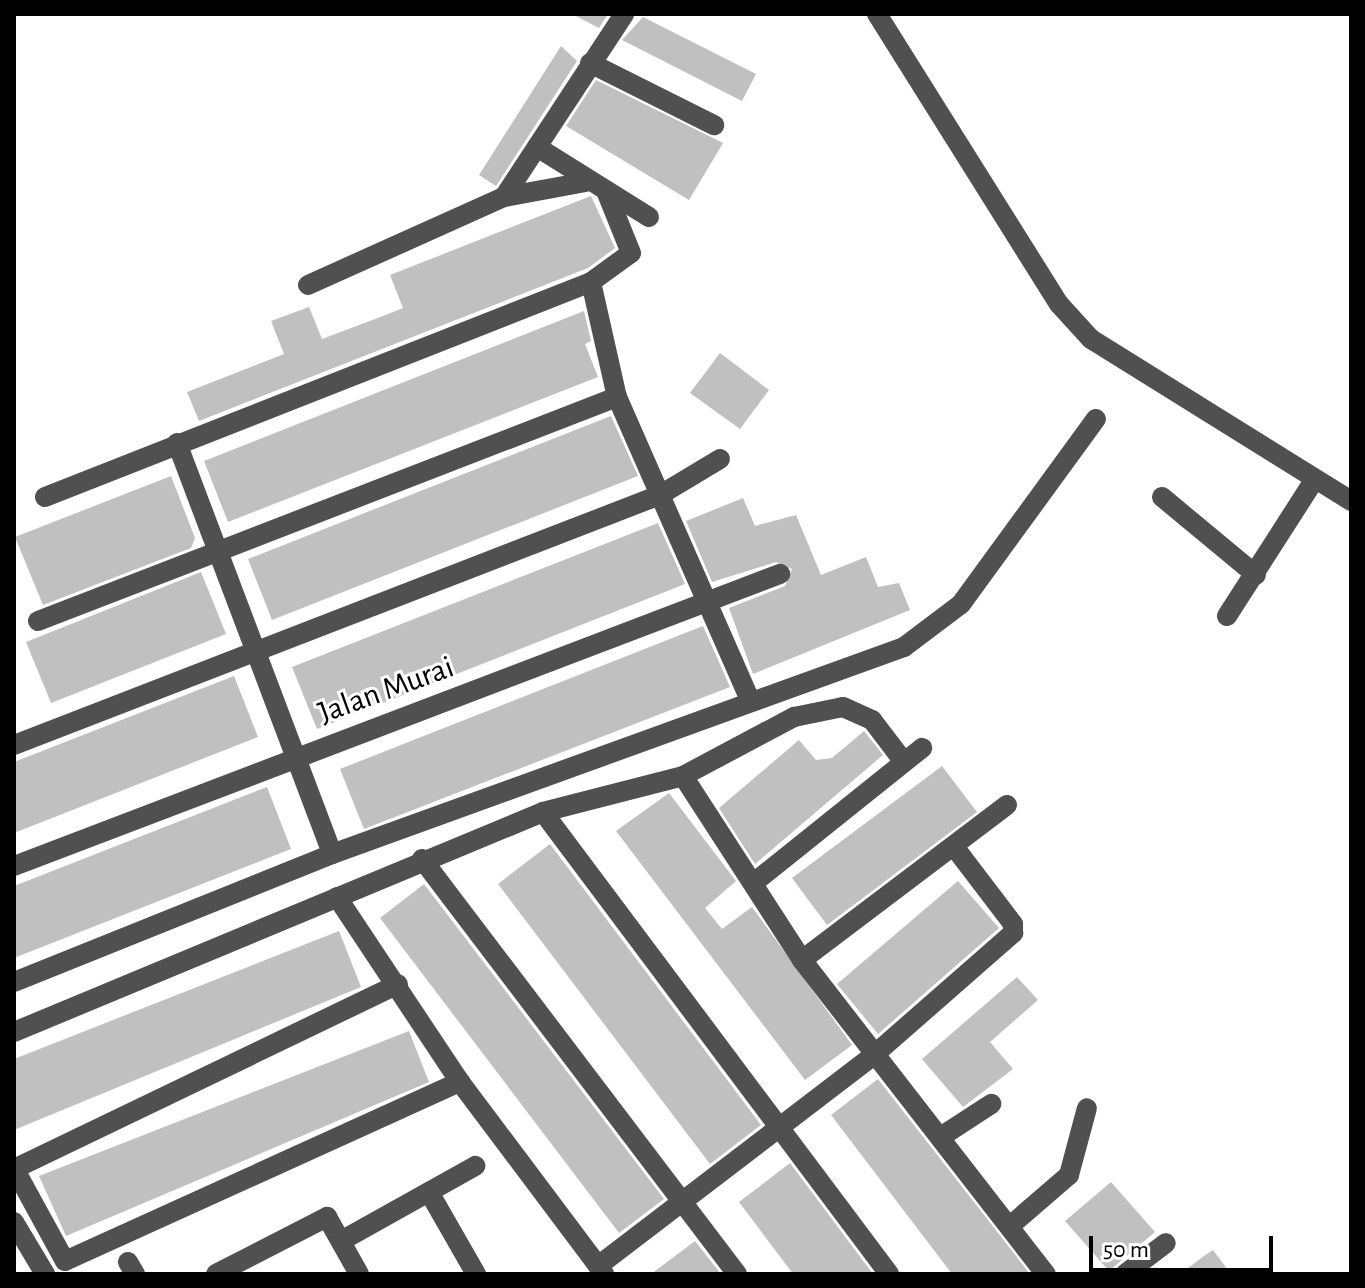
<!DOCTYPE html>
<html>
<head>
<meta charset="utf-8">
<style>
  body { margin:0 }
  #map { position:relative; width:1365px; height:1288px; overflow:hidden; background:#fff; font-family:"Alegreya Sans",sans-serif }
  div>[style] { position:absolute }
  [style*='--x'] { left:calc(var(--x)*1px); top:calc(var(--y)*1px); width:calc(var(--w)*1px); rotate:calc(var(--a)*1deg) }
  .building>* { inset:0; background:#c0c0c0 }
  .minor>* { height:20px; margin:-10px; padding:0 10px; transform-origin:10px; border-radius:10px; background:#505050 }
  span { translate:-50% -50%; white-space:nowrap; text-align:center; line-height:1.15; -webkit-text-stroke:6px #fff; paint-order:stroke }
  .street-label { font-size:32px; color:#000 }
  .frame { position:absolute; inset:0; border:16px solid #000; pointer-events:none }
  .scale { position:absolute; left:1089px; top:1236px; width:184px; height:36px; box-sizing:border-box; border:4px solid #000; border-top:0; padding-left:10px; font-size:24px; line-height:28px; white-space:nowrap; color:#000; -webkit-text-stroke:6px #fff; paint-order:stroke }
</style>
</head>
<body>
<div id="map">
  <div class="building">
    <i style="clip-path:polygon(572px 14px,608px 14px,599px 28px)"></i>
    <i style="clip-path:polygon(643px 17px,756px 74px,742px 101px,622px 40px)"></i>
    <i style="clip-path:polygon(561px 46px,577px 61px,496px 186px,479px 175px)"></i>
    <i style="clip-path:polygon(596px 80px,723px 143px,689px 200px,566px 126px)"></i>
    <i style="clip-path:polygon(591px 196px,615px 248px,588px 268px,199px 421px,187px 392px,284px 354px,271px 321px,309px 307px,322px 339px,383px 316px,403px 308px,390px 275px)"></i>
    <i style="clip-path:polygon(584px 311px,591px 341px,585px 344px,598px 377px,228px 522px,204px 461px)"></i>
    <i style="clip-path:polygon(720px 353px,769px 390px,740px 429px,690px 393px)"></i>
    <i style="clip-path:polygon(611px 416px,638px 476px,272px 620px,248px 559px)"></i>
    <i style="clip-path:polygon(171px 476px,195px 538px,191px 548px,43px 605px,15px 537px)"></i>
    <i style="clip-path:polygon(743px 498px,755px 526px,796px 515px,821px 575px,866px 557px,878px 587px,899px 583px,910px 610px,753px 674px,729px 608px,785px 586px,792px 569px,776px 562px,712px 582px,686px 521px)"></i>
    <i style="clip-path:polygon(658px 523px,685px 584px,317px 729px,292px 667px)"></i>
    <i style="clip-path:polygon(201px 572px,226px 634px,51px 703px,26px 642px)"></i>
    <i style="clip-path:polygon(703px 626px,730px 687px,364px 829px,340px 769px)"></i>
    <i style="clip-path:polygon(234px 676px,258px 737px,14px 833px,14px 762px)"></i>
    <i style="clip-path:polygon(864px 731px,883px 755px,755px 864px,719px 808px,799px 740px,816px 760px,832px 758px)"></i>
    <i style="clip-path:polygon(942px 766px,977px 812px,827px 925px,792px 878px)"></i>
    <i style="clip-path:polygon(267px 787px,291px 849px,14px 958px,14px 886px)"></i>
    <i style="clip-path:polygon(669px 793px,736px 881px,705px 908px,722px 929px,752px 907px,852px 1045px,805px 1080px,616px 831px)"></i>
    <i style="clip-path:polygon(550px 844px,761px 1125px,710px 1164px,498px 884px)"></i>
    <i style="clip-path:polygon(958px 881px,999px 928px,878px 1034px,837px 984px)"></i>
    <i style="clip-path:polygon(424px 884px,664px 1199px,619px 1233px,380px 918px)"></i>
    <i style="clip-path:polygon(339px 931px,361px 987px,14px 1130px,14px 1059px)"></i>
    <i style="clip-path:polygon(1017px 977px,1038px 1000px,990px 1042px,1013px 1069px,963px 1107px,922px 1059px)"></i>
    <i style="clip-path:polygon(409px 1031px,429px 1082px,66px 1236px,39px 1176px)"></i>
    <i style="clip-path:polygon(878px 1079px,1030px 1274px,952px 1274px,831px 1115px)"></i>
    <i style="clip-path:polygon(790px 1163px,873px 1274px,793px 1274px,739px 1202px)"></i>
    <i style="clip-path:polygon(1111px 1182px,1155px 1232px,1109px 1271px,1065px 1221px)"></i>
    <i style="clip-path:polygon(695px 1241px,721px 1274px,651px 1274px)"></i>
    <i style="clip-path:polygon(1213px 1250px,1231px 1274px,1180px 1274px,1204px 1256px)"></i>
  </div>
  <div class="minor">
    <i style="--x:877;--y:14;--w:342;--a:57.9"></i>
    <i style="--x:1059;--y:304;--w:47;--a:47.6"></i>
    <i style="--x:1091;--y:339;--w:306;--a:31.9"></i>
    <i style="--x:590;--y:63;--w:139;--a:26.6"></i>
    <i style="--x:537;--y:147;--w:132;--a:32"></i>
    <i style="--x:504;--y:197;--w:83;--a:-10.4"></i>
    <i style="--x:591;--y:282;--w:118;--a:77.3"></i>
    <i style="--x:617;--y:397;--w:333;--a:66.3"></i>
    <i style="--x:308;--y:285;--w:215;--a:-24.2"></i>
    <i style="--x:504;--y:197;--w:219;--a:-56.7"></i>
    <i style="--x:177;--y:443;--w:439;--a:69.3"></i>
    <i style="--x:45;--y:497;--w:587;--a:-21.49"></i>
    <i style="--x:591;--y:282;--w:49;--a:-35.9"></i>
    <i style="--x:631;--y:253;--w:67;--a:-112"></i>
    <i style="--x:1162;--y:497;--w:122;--a:39.7"></i>
    <i style="--x:1227;--y:616;--w:159;--a:-57.3"></i>
    <i style="--x:38;--y:621;--w:621;--a:-21.15"></i>
    <i style="--x:14;--y:745;--w:693;--a:-21.16"></i>
    <i style="--x:660;--y:495;--w:70;--a:-31"></i>
    <i style="--x:683;--y:776;--w:126;--a:-28"></i>
    <i style="--x:794;--y:717;--w:50;--a:-11.5"></i>
    <i style="--x:843;--y:707;--w:32;--a:24"></i>
    <i style="--x:872;--y:720;--w:48;--a:52.7"></i>
    <i style="--x:543;--y:812;--w:577;--a:53.17"></i>
    <i style="--x:422;--y:859;--w:521;--a:52.8"></i>
    <i style="--x:14;--y:866;--w:820;--a:-20.87"></i>
    <i style="--x:756;--y:881;--w:213;--a:-38.7"></i>
    <i style="--x:337;--y:897;--w:222;--a:56.4"></i>
    <i style="--x:460;--y:1082;--w:240;--a:53.1"></i>
    <i style="--x:802;--y:960;--w:257;--a:-37.1"></i>
    <i style="--x:14;--y:982;--w:343;--a:-21.9"></i>
    <i style="--x:332;--y:854;--w:608;--a:-19.89"></i>
    <i style="--x:904;--y:647;--w:71;--a:-37"></i>
    <i style="--x:961;--y:604;--w:229;--a:-53.9"></i>
    <i style="--x:14;--y:1032;--w:573;--a:-22.58"></i>
    <i style="--x:543;--y:812;--w:145;--a:-14.4"></i>
    <i style="--x:683;--y:776;--w:219;--a:57.1"></i>
    <i style="--x:802;--y:960;--w:398;--a:52.2"></i>
    <i style="--x:942;--y:1136;--w:59;--a:-33.1"></i>
    <i style="--x:14;--y:1168;--w:106;--a:61.3"></i>
    <i style="--x:65;--y:1261;--w:434;--a:-24.4"></i>
    <i style="--x:14;--y:1169;--w:426;--a:-25.7"></i>
    <i style="--x:429;--y:1192;--w:95;--a:60.2"></i>
    <i style="--x:14;--y:1222;--w:61;--a:59.2"></i>
    <i style="--x:1010;--y:1226;--w:78;--a:-40.8"></i>
    <i style="--x:1069;--y:1175;--w:69;--a:-75"></i>
    <i style="--x:341;--y:1241;--w:154;--a:-29.2"></i>
    <i style="--x:128;--y:1262;--w:14;--a:60"></i>
    <i style="--x:598;--y:1266;--w:349;--a:-37.4"></i>
    <i style="--x:875;--y:1054;--w:184;--a:-41.2"></i>
    <i style="--x:1013;--y:933;--w:9;--a:-90"></i>
    <i style="--x:1013;--y:924;--w:96;--a:-127.3"></i>
    <i style="--x:216;--y:1274;--w:125;--a:-27.2"></i>
    <i style="--x:327;--y:1217;--w:65;--a:60.7"></i>
    <i style="--x:1125;--y:1274;--w:51;--a:-37.1"></i>
  </div>
  <div class="street-label">
    <span style="left:386px;top:690px;rotate:-20deg">Jalan Murai</span>
  </div>
  <div class="frame"></div>
  <div class="scale">50 m</div>
</div>
</body>
</html>
